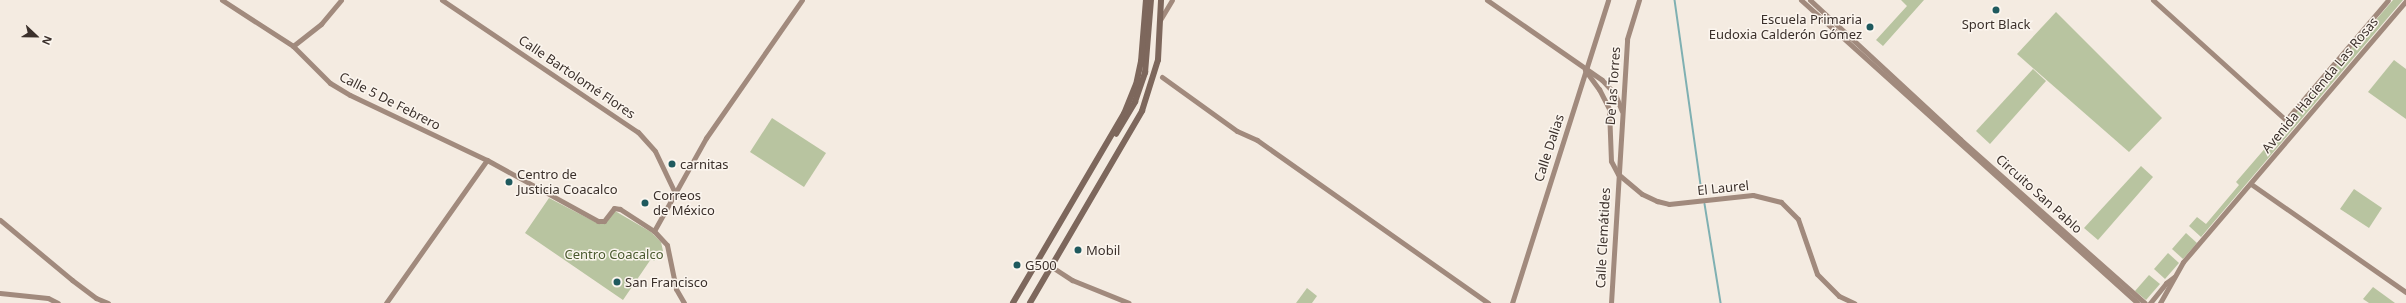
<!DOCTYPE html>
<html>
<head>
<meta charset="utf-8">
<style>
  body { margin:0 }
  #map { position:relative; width:2406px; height:303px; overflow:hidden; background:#f4ebe1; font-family:"Noto Sans",sans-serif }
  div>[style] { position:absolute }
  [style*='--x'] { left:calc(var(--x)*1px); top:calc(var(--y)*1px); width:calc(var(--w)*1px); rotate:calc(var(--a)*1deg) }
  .green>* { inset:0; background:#b8c4a0 }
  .stream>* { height:1.5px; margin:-0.75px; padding:0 0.75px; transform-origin:0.75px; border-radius:0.75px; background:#7fb0b2 }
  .secondary>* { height:5px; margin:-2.5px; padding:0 2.5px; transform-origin:2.5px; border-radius:2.5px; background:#a18a7d }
  .primary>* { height:5.5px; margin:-2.75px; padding:0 2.75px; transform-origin:2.75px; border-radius:2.75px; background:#7d675c }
  .dots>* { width:11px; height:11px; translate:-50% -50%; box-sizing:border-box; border:2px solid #fbf5ee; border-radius:50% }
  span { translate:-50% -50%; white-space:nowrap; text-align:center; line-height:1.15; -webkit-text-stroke:3px #fbf5ee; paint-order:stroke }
  .poi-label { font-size:13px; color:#3b302b }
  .right { translate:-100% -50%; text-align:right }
  .left { translate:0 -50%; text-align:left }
  .street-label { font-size:13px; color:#3b302b }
  .park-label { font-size:13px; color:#4a5a2e }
  .north { position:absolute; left:16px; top:16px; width:40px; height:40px; -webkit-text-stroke:3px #fbf5ee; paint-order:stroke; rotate:112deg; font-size:11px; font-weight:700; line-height:16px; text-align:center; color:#3b302b }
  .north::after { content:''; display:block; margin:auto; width:14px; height:18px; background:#3b302b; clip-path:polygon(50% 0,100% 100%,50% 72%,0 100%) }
</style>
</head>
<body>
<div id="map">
  <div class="green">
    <i style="clip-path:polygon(1901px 0,1924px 0,1883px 46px,1876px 40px,1907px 6px)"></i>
    <i style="clip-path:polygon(2393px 0,2403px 0,2201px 237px,2189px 226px,2197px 217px,2206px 224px,2239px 185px,2236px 182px)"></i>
    <i style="clip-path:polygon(2056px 12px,2162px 118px,2129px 152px,2017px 54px)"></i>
    <i style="clip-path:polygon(2394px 60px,2406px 69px,2406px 119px,2368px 92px)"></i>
    <i style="clip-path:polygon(2033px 69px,2046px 81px,1990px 144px,1976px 131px)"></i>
    <i style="clip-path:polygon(772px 118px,826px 153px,804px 187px,750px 152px)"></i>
    <i style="clip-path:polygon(2141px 166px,2153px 177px,2098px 240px,2084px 228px)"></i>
    <i style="clip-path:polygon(2354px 189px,2382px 208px,2369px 228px,2340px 209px)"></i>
    <i style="clip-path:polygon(549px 198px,599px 224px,615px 211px,651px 232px,661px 242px,663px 251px,654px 261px,651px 259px,623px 300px,525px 233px)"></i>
    <i style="clip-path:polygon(2186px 233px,2197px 243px,2183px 259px,2172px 249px)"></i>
    <i style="clip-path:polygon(2168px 253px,2179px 263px,2165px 279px,2154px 269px)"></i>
    <i style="clip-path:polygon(2149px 275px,2160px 284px,2146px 300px,2135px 291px)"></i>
    <i style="clip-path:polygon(2373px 287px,2395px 303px,2369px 303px,2363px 299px)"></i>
    <i style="clip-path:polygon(1307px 288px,1317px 296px,1312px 303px,1296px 303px)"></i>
  </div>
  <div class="stream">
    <i style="--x:1675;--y:0;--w:193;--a:82"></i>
    <i style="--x:1705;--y:204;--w:100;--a:80.8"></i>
  </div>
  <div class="secondary">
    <i style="--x:222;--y:0;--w:85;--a:32.9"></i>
    <i style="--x:293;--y:46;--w:52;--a:45"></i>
    <i style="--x:330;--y:83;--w:23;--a:31"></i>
    <i style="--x:350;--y:95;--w:152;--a:25.4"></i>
    <i style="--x:442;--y:0;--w:236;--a:34"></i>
    <i style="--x:638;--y:132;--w:25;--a:48"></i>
    <i style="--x:655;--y:151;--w:49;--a:64.5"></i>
    <i style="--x:1487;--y:0;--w:140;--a:34.8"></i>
    <i style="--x:1602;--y:80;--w:19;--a:47"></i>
    <i style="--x:1615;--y:94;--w:18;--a:68"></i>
    <i style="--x:1801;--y:0;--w:452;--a:42"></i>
    <i style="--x:1810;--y:0;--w:205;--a:42.8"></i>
    <i style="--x:1960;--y:139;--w:247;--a:41.6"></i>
    <i style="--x:2153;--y:0;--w:179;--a:42.1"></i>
    <i style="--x:2286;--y:120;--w:157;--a:-49.6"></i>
    <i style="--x:1160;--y:20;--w:23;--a:-59"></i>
    <i style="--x:293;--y:46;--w:36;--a:-38"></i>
    <i style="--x:321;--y:24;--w:31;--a:-50"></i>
    <i style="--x:1585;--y:70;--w:24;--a:54"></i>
    <i style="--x:1599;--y:89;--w:22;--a:63"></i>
    <i style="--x:1609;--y:109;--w:52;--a:87.8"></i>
    <i style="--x:1611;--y:161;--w:15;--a:62"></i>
    <i style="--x:1618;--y:174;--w:31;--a:40"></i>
    <i style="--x:1642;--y:194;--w:17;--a:25"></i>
    <i style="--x:1657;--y:201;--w:12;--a:14"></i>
    <i style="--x:1669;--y:204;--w:84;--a:-6.1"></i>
    <i style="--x:1753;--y:195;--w:29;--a:14"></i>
    <i style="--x:1781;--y:202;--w:24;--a:45"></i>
    <i style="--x:1798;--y:219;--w:58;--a:70.9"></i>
    <i style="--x:1817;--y:274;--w:31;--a:45"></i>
    <i style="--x:1839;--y:296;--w:17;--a:25"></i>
    <i style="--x:1162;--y:77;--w:92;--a:35.8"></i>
    <i style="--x:1237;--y:131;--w:22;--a:24"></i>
    <i style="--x:1257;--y:140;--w:283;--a:35.2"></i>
    <i style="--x:2251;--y:184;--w:189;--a:34.9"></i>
    <i style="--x:0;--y:220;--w:94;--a:39.8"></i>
    <i style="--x:72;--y:280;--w:30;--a:37"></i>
    <i style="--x:96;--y:298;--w:13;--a:23"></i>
    <i style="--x:654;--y:231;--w:107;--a:-60.8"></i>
    <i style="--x:706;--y:138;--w:168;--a:-55.2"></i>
    <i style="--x:1052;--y:267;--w:24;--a:33"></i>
    <i style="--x:1072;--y:280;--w:61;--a:22"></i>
    <i style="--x:0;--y:293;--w:48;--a:5.9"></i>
    <i style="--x:48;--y:298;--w:11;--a:27"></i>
    <i style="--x:386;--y:303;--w:175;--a:-54.8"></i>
    <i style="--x:487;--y:160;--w:127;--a:28.8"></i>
    <i style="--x:598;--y:221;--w:6;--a:0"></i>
    <i style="--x:604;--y:221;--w:16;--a:-52"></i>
    <i style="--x:614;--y:208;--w:6;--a:9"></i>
    <i style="--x:620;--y:209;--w:40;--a:32.9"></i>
    <i style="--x:654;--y:231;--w:19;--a:47"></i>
    <i style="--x:667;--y:245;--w:45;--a:78.4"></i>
    <i style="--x:676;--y:289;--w:16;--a:60"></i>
    <i style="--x:1512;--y:303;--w:318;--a:-72.4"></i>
    <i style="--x:1611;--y:303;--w:264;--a:-86.5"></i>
    <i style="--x:1627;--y:39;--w:41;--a:-72.9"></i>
    <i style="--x:2150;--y:303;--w:26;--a:-51"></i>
    <i style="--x:2166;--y:283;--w:10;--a:-37"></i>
    <i style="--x:2160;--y:303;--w:47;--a:-60.7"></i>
    <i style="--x:2183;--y:262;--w:343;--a:-49.5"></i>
  </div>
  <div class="primary">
    <i style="--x:1116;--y:134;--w:37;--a:-59"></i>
    <i style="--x:1135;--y:102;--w:31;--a:-71"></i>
    <i style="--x:1145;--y:73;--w:73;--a:-85.3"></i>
    <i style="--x:1013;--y:303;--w:219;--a:-59.6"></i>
    <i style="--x:1124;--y:114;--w:31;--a:-68"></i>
    <i style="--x:1136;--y:85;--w:24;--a:-78"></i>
    <i style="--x:1141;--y:62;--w:62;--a:-85.4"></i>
    <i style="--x:1030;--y:303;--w:222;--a:-59.7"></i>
    <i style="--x:1142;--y:111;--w:53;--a:-72.6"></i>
    <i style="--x:1158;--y:60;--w:60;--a:-87.1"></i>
  </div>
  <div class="dots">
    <i style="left:1996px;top:10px;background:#1f5a5e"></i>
    <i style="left:1870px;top:27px;background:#1f5a5e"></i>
    <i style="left:672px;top:164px;background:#1f5a5e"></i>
    <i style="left:509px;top:182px;background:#1f5a5e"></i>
    <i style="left:645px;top:203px;background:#1f5a5e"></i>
    <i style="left:1078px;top:250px;background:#1f5a5e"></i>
    <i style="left:1017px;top:265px;background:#1f5a5e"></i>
    <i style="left:617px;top:282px;background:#1f5a5e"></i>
  </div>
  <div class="poi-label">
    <span class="right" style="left:1862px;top:27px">Escuela Primaria<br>Eudoxia Calderón Gómez</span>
    <span style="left:1996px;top:24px">Sport Black</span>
    <span class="left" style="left:680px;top:164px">carnitas</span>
    <span class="left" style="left:517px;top:182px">Centro de<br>Justicia Coacalco</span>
    <span class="left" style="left:653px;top:203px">Correos<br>de México</span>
    <span class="left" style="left:1086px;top:250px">Mobil</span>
    <span class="left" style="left:1025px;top:265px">G500</span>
    <span class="left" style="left:625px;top:282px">San Francisco</span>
  </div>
  <div class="street-label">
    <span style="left:577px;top:77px;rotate:34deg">Calle Bartolomé Flores</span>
    <span style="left:2320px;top:85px;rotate:-50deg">Avenida Hacienda Las Rosas</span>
    <span style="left:1613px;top:86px;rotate:-86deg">De las Torres</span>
    <span style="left:390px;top:101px;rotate:27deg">Calle 5 De Febrero</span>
    <span style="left:1549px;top:148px;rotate:-72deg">Calle Dalias</span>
    <span style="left:1723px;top:188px;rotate:-6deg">El Laurel</span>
    <span style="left:2039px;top:194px;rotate:42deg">Circuito San Pablo</span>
    <span style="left:1603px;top:238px;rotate:-87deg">Calle Clemátides</span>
  </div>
  <div class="park-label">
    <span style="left:614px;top:254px">Centro Coacalco</span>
  </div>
  <div class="north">N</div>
</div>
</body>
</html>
